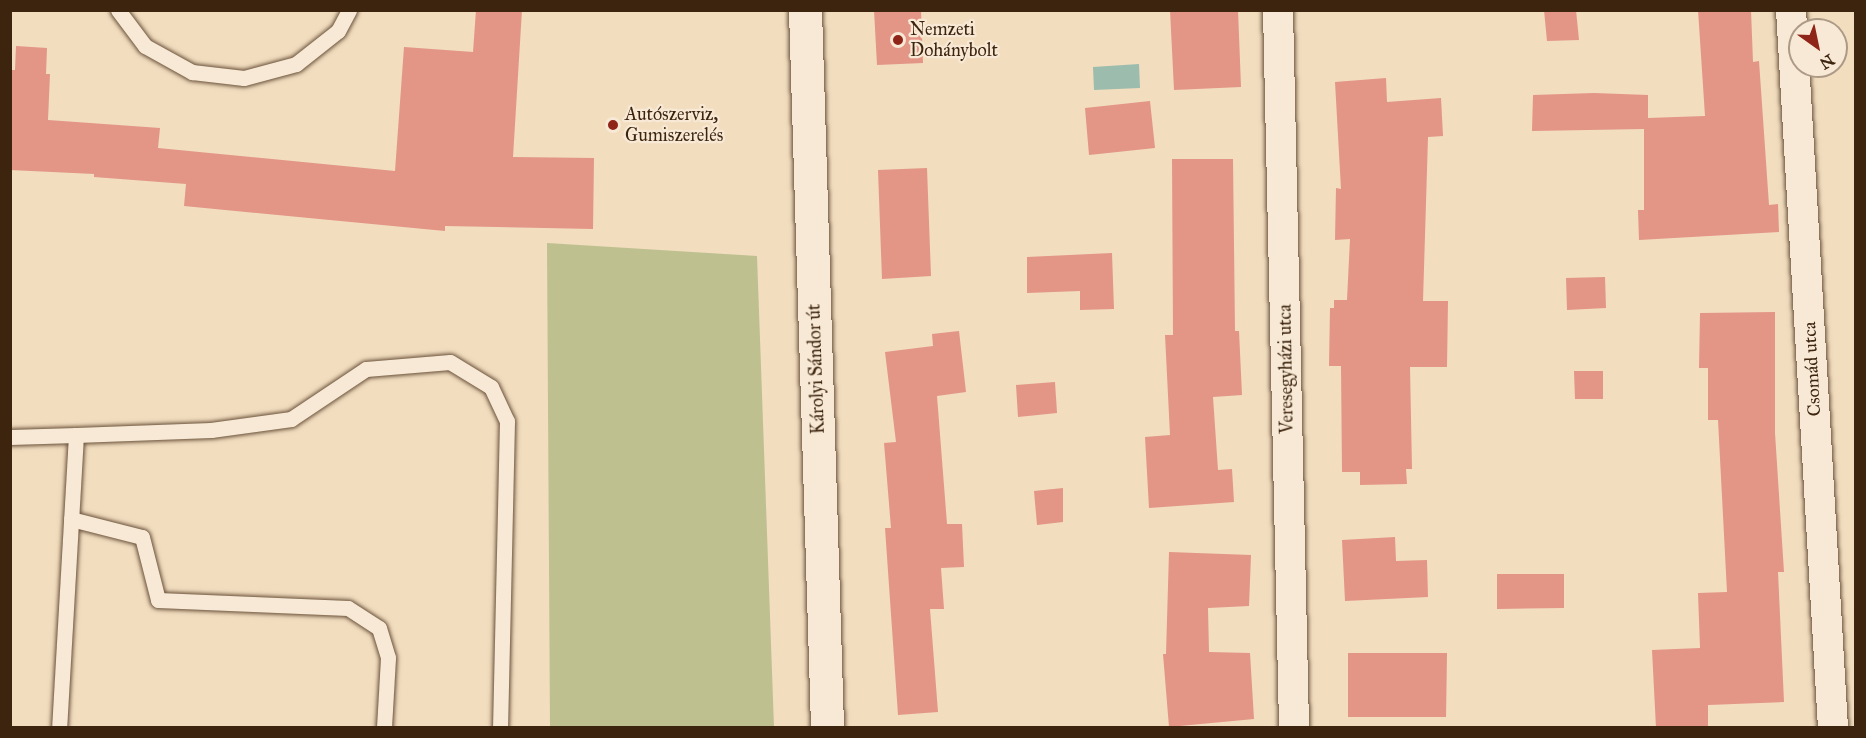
<!DOCTYPE html>
<html>
<head>
<meta charset="utf-8">
<style>
  body { margin:0 }
  #map { position:relative; width:1866px; height:738px; overflow:hidden; background:#f2ddbf; font-family:"IM FELL Great Primer",serif }
  div>[style] { position:absolute }
  [style*='--x'] { left:calc(var(--x)*1px); top:calc(var(--y)*1px); width:calc(var(--w)*1px); rotate:calc(var(--a)*1deg) }
  .green>* { inset:0; background:#bec08f }
  .water>* { inset:0; background:#9cbcae }
  .building>* { inset:0; background:#e39586 }
  .roads { filter:drop-shadow(0 0 2px #6a523b) drop-shadow(0 0 2px #6a523b) }
  .lane>* { height:15px; margin:-7.5px; padding:0 7.5px; transform-origin:7.5px; border-radius:7.5px; background:#f7e9d5 }
  .street>* { height:30px; margin:-15px; padding:0 15px; transform-origin:15px; border-radius:15px; background:#f7e9d5 }
  .secondary>* { height:33px; margin:-16.5px; padding:0 16.5px; transform-origin:16.5px; border-radius:16.5px; background:#f7e9d5 }
  .dots>* { width:16px; height:16px; translate:-50% -50%; box-sizing:border-box; border:3px solid #f7e9d5; border-radius:50% }
  span { translate:-50% -50%; white-space:nowrap; text-align:center; line-height:1.15; -webkit-text-stroke:4.5px #f7e9d5; paint-order:stroke }
  .poi-label { font-size:18px; color:#3d240f }
  .left { translate:0 -50%; text-align:left }
  .street-label { font-size:18px; color:#3d240f }
  .frame { position:absolute; inset:0; border:12px solid #3d240f; pointer-events:none }
  .north { position:absolute; left:1788px; top:18px; width:60px; height:60px; box-sizing:border-box; background:#f7e9d5; border:2px solid #ad9a86; border-radius:50%; rotate:147deg; font-size:16px; font-weight:700; line-height:24px; text-align:center; color:#3d240f }
  .north::after { content:''; display:block; margin:auto; width:21px; height:27px; background:#8f2418; clip-path:polygon(50% 0,100% 100%,50% 72%,0 100%) }
</style>
</head>
<body>
<div id="map">
  <div class="green">
    <i style="clip-path:polygon(547px 243px,757px 256px,774px 727px,550px 727px)"></i>
  </div>
  <div class="water">
    <i style="clip-path:polygon(1139px 64px,1140px 88px,1094px 90px,1093px 67px)"></i>
  </div>
  <div class="building">
    <i style="clip-path:polygon(476px 10px,522px 10px,513px 157px,594px 158px,593px 229px,445px 226px,445px 231px,184px 206px,186px 184px,94px 177px,94px 174px,10px 170px,10px 70px,15px 70px,16px 46px,47px 48px,46px 74px,50px 74px,48px 120px,160px 128px,158px 148px,395px 171px,404px 47px,473px 52px)"></i>
    <i style="clip-path:polygon(874px 10px,921px 10px,923px 63px,877px 65px)"></i>
    <i style="clip-path:polygon(1170px 10px,1238px 10px,1241px 87px,1174px 90px)"></i>
    <i style="clip-path:polygon(1544px 10px,1576px 10px,1579px 40px,1547px 41px)"></i>
    <i style="clip-path:polygon(1698px 10px,1751px 10px,1753px 62px,1759px 61px,1769px 205px,1778px 204px,1779px 232px,1639px 240px,1638px 210px,1644px 210px,1644px 129px,1532px 131px,1533px 95px,1594px 93px,1648px 95px,1648px 118px,1705px 116px)"></i>
    <i style="clip-path:polygon(1386px 78px,1387px 102px,1441px 98px,1443px 136px,1428px 137px,1423px 301px,1448px 301px,1447px 367px,1410px 367px,1412px 469px,1406px 469px,1407px 484px,1360px 485px,1360px 472px,1342px 472px,1341px 366px,1329px 366px,1330px 308px,1334px 308px,1334px 300px,1347px 300px,1350px 239px,1335px 240px,1336px 188px,1341px 189px,1335px 82px)"></i>
    <i style="clip-path:polygon(1150px 101px,1155px 148px,1089px 155px,1085px 108px)"></i>
    <i style="clip-path:polygon(1172px 159px,1233px 159px,1235px 331px,1239px 331px,1242px 395px,1213px 397px,1218px 470px,1232px 469px,1234px 502px,1149px 508px,1145px 437px,1170px 435px,1165px 335px,1173px 335px)"></i>
    <i style="clip-path:polygon(927px 168px,931px 276px,882px 279px,878px 170px)"></i>
    <i style="clip-path:polygon(1112px 253px,1114px 309px,1080px 310px,1080px 291px,1027px 293px,1027px 257px)"></i>
    <i style="clip-path:polygon(1605px 277px,1606px 308px,1567px 310px,1566px 278px)"></i>
    <i style="clip-path:polygon(1775px 312px,1775px 433px,1784px 572px,1778px 572px,1784px 702px,1708px 705px,1708px 728px,1656px 728px,1652px 650px,1700px 648px,1698px 593px,1727px 592px,1718px 420px,1708px 420px,1708px 368px,1699px 368px,1700px 313px)"></i>
    <i style="clip-path:polygon(959px 331px,966px 392px,937px 396px,947px 524px,962px 524px,964px 567px,941px 568px,944px 609px,930px 609px,938px 712px,898px 715px,885px 528px,891px 528px,884px 443px,896px 442px,885px 352px,933px 346px,932px 334px)"></i>
    <i style="clip-path:polygon(1574px 371px,1603px 371px,1603px 399px,1575px 399px)"></i>
    <i style="clip-path:polygon(1055px 382px,1057px 413px,1018px 417px,1016px 385px)"></i>
    <i style="clip-path:polygon(1063px 488px,1063px 522px,1037px 525px,1034px 491px)"></i>
    <i style="clip-path:polygon(1395px 537px,1396px 561px,1427px 560px,1428px 597px,1345px 601px,1342px 540px)"></i>
    <i style="clip-path:polygon(1169px 552px,1251px 555px,1249px 606px,1208px 608px,1209px 652px,1250px 653px,1254px 719px,1169px 727px,1163px 654px,1166px 654px)"></i>
    <i style="clip-path:polygon(1497px 574px,1564px 574px,1564px 608px,1497px 609px)"></i>
    <i style="clip-path:polygon(1348px 653px,1447px 653px,1446px 717px,1348px 717px)"></i>
  </div>
  <div class="roads">
    <div class="lane">
      <i style="--x:118;--y:10;--w:45;--a:53.1"></i>
      <i style="--x:145;--y:46;--w:54;--a:29"></i>
      <i style="--x:192;--y:72;--w:52;--a:6.6"></i>
      <i style="--x:244;--y:78;--w:54;--a:-15.1"></i>
      <i style="--x:296;--y:64;--w:53;--a:-38.2"></i>
      <i style="--x:338;--y:31;--w:24;--a:-62"></i>
      <i style="--x:76;--y:435;--w:135;--a:-2.1"></i>
      <i style="--x:211;--y:430;--w:81;--a:-7.8"></i>
      <i style="--x:291;--y:419;--w:90;--a:-33.7"></i>
      <i style="--x:366;--y:369;--w:84;--a:-4.8"></i>
      <i style="--x:450;--y:362;--w:48;--a:31.4"></i>
      <i style="--x:491;--y:387;--w:38;--a:65"></i>
      <i style="--x:507;--y:421;--w:307;--a:91.3"></i>
      <i style="--x:10;--y:437;--w:66;--a:-1.7"></i>
      <i style="--x:76;--y:435;--w:293;--a:93.3"></i>
      <i style="--x:71;--y:519;--w:73;--a:14.2"></i>
      <i style="--x:142;--y:537;--w:65;--a:75.7"></i>
      <i style="--x:158;--y:600;--w:190;--a:2.4"></i>
      <i style="--x:348;--y:608;--w:37;--a:33"></i>
      <i style="--x:379;--y:628;--w:31;--a:73"></i>
      <i style="--x:388;--y:658;--w:70;--a:93.3"></i>
    </div>
    <div class="street">
      <i style="--x:1278;--y:10;--w:718;--a:88.72"></i>
      <i style="--x:1791;--y:10;--w:719;--a:86.65"></i>
    </div>
    <div class="secondary">
      <i style="--x:805;--y:10;--w:718;--a:88.24"></i>
    </div>
  </div>
  <div class="dots">
    <i style="left:898px;top:40px;background:#8f2418"></i>
    <i style="left:613px;top:125px;background:#8f2418"></i>
  </div>
  <div class="poi-label">
    <span class="left" style="left:910px;top:40px">Nemzeti<br>Dohánybolt</span>
    <span class="left" style="left:625px;top:125px">Autószerviz,<br>Gumiszerelés</span>
  </div>
  <div class="street-label">
    <span style="left:816px;top:369px;rotate:-92deg">Károlyi Sándor út</span>
    <span style="left:1286px;top:369px;rotate:-91deg">Veresegyházi utca</span>
    <span style="left:1812px;top:369px;rotate:-93deg">Csomád utca</span>
  </div>
  <div class="frame"></div>
  <div class="north">N</div>
</div>
</body>
</html>
